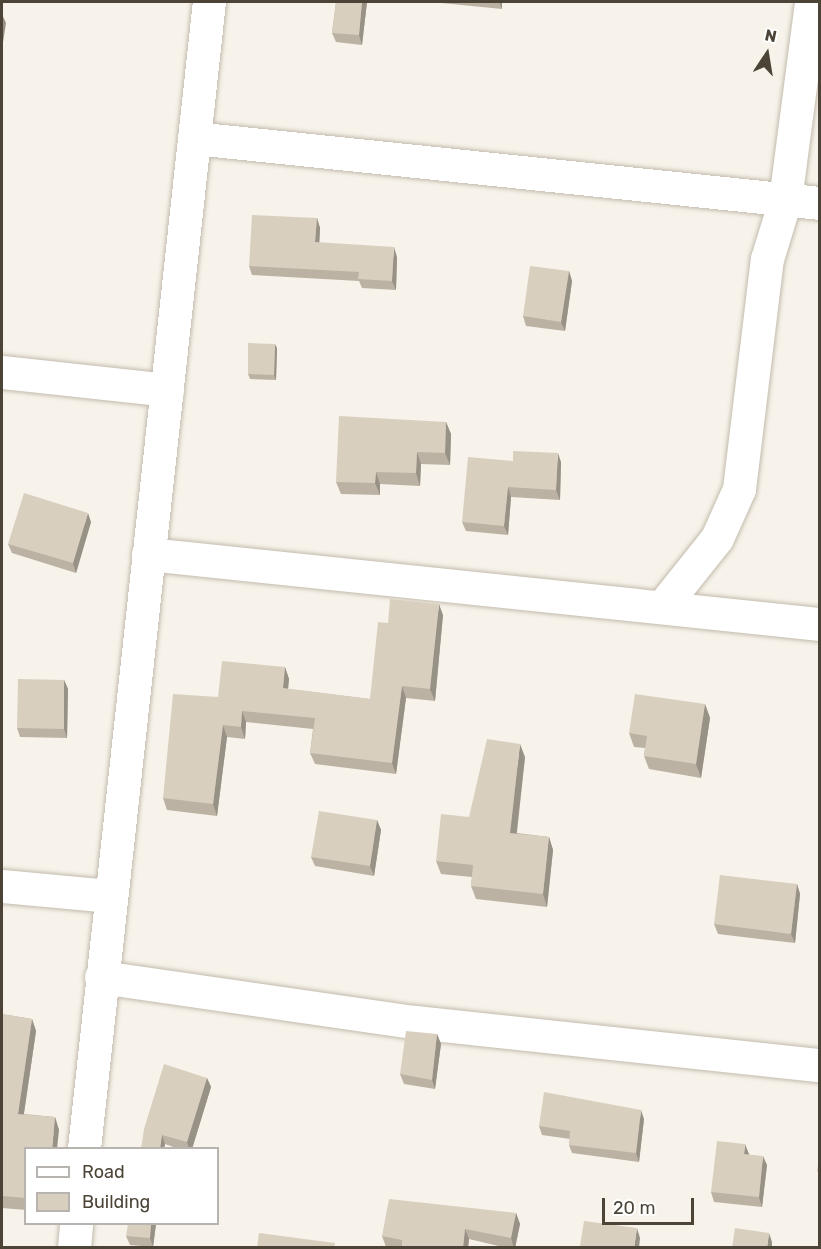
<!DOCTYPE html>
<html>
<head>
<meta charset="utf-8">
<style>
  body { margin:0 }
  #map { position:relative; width:821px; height:1249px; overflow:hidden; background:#f7f3eb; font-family:Rubik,sans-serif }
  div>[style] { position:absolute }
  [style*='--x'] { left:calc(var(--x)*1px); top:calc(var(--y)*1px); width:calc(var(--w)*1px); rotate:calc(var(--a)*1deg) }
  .roads { filter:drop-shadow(0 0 2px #c3bbac) drop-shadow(0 0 2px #c3bbac) }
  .street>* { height:33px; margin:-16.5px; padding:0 16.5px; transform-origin:16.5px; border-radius:16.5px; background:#fff }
  .wall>* { inset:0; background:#bbb2a4 }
  .shaded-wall>* { inset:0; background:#989186 }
  .building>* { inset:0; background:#d9cfbf }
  span { translate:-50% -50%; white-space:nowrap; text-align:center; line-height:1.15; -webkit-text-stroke:4.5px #fff; paint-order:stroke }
  .frame { position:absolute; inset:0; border:3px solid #4c4437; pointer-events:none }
  .legend { position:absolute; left:24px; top:1147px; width:195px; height:78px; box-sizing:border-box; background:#fff; border:2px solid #b7b4af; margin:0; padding:8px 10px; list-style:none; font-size:18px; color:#4c4437 }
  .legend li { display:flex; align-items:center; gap:12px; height:30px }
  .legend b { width:30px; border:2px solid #b7b4af }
  .north { position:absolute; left:737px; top:24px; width:60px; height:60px; -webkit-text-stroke:4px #fff; paint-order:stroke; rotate:12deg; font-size:16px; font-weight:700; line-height:24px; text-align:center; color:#4c4437 }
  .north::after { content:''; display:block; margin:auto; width:21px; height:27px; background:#4c4437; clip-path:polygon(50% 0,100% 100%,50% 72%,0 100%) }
  .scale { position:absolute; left:602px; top:1198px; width:92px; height:27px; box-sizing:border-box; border:3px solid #4c4437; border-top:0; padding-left:8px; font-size:18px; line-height:21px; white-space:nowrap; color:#4c4437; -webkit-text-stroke:4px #fff; paint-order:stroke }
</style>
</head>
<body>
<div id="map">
  <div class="roads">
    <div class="street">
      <i style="--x:194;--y:138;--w:629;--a:5.93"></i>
      <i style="--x:2;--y:372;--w:166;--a:6.2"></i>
      <i style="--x:148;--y:554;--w:676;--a:5.95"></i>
      <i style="--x:662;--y:607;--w:88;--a:-51.4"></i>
      <i style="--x:717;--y:538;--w:54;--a:-65.8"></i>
      <i style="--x:739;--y:489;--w:232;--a:-83.1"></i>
      <i style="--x:767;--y:259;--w:62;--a:-73"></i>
      <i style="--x:785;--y:200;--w:200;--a:-82.5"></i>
      <i style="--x:2;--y:886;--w:107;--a:5.3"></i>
      <i style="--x:101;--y:977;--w:317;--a:8.2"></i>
      <i style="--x:415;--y:1022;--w:407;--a:6.1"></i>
      <i style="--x:84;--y:1148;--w:1153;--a:-83.78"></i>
      <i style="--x:74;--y:1248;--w:24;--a:-85"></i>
    </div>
  </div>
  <div class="wall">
    <i style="clip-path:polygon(336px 2px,367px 2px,362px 45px,336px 42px,332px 33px)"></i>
    <i style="clip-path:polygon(431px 2px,502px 2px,502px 9px)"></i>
    <i style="clip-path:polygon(317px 218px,320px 228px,319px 243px,397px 257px,396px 290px,362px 288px,359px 281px,252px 275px,249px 266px)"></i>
    <i style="clip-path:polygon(569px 271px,572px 281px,565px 331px,526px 326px,523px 316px)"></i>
    <i style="clip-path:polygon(277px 348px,276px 380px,250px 379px,248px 374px)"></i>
    <i style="clip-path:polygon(446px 422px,451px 434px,450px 465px,421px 464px,420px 486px,380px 484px,380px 495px,341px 494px,336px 482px)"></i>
    <i style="clip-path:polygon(513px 461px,561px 462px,560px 500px,511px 497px,508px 535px,466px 531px,462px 522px)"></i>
    <i style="clip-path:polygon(91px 522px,76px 573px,12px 553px,8px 544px)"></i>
    <i style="clip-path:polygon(443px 615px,435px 701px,406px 698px,396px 774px,315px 764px,310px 753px,313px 729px,246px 722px,245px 739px,227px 737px,217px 816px,167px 810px,163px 798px,218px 697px,285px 667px,289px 679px,288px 689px,370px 699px,388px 623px)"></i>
    <i style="clip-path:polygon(64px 680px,68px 689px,67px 738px,20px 737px,17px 728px)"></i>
    <i style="clip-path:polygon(705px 704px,710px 718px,701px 778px,649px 769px,644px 756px,645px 748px,634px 747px,629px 733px)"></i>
    <i style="clip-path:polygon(525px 757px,517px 833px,549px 837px,553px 850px,547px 907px,476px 899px,471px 886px,472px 877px,441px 874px,436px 861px,469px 817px)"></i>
    <i style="clip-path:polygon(377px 820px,381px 830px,374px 876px,315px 866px,311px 857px)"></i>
    <i style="clip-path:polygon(797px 884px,800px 894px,795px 943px,718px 934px,714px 924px)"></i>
    <i style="clip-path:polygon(2px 1014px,32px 1019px,36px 1031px,24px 1114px,55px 1117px,59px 1130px,26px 1149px,26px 1210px,2px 1208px)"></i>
    <i style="clip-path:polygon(437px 1034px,441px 1044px,435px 1089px,404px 1084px,400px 1074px)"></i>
    <i style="clip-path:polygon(207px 1078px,211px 1087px,192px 1149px,179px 1149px,165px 1144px,164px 1149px,141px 1149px)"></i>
    <i style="clip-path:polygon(644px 1119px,639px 1162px,572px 1153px,569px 1145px,570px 1139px,542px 1135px,539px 1126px)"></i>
    <i style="clip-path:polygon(748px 1154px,767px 1165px,762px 1207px,714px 1202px,711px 1192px)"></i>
    <i style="clip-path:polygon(516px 1213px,520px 1224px,515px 1248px,507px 1248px,469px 1239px,468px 1248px,386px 1247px,382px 1236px)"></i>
    <i style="clip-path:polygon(156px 1224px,153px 1247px,130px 1245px,126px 1236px)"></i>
  </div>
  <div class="shaded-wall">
    <i style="clip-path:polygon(362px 2px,367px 2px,362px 45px,359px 35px)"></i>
    <i style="clip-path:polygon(499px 2px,502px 2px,502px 9px)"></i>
    <i style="clip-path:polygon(2px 14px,6px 23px,2px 49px)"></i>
    <i style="clip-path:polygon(317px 218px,320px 228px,319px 252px,315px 242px)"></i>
    <i style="clip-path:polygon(394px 247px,397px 257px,396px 290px,392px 281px)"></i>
    <i style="clip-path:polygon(569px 271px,572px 281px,565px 331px,561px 322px)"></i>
    <i style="clip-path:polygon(275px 344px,277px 348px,276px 380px,274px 375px)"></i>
    <i style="clip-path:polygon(446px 422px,451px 434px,450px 465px,445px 453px)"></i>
    <i style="clip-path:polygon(417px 452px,421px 464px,420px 486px,416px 473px)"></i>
    <i style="clip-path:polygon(558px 453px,561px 462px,560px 500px,556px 490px)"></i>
    <i style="clip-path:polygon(376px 472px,380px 484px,380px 495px,375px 483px)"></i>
    <i style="clip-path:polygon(508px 487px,511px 497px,508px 535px,504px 526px)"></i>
    <i style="clip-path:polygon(88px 513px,91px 522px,76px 573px,73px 563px)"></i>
    <i style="clip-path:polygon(439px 604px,443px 615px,435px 701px,430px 689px)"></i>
    <i style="clip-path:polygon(285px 667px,289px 679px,287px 700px,283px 688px)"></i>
    <i style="clip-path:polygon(64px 680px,68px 689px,67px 738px,64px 729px)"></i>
    <i style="clip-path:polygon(402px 686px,406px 698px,396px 774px,392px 763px)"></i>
    <i style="clip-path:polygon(705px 704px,710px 718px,701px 778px,696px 764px)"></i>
    <i style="clip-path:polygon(242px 711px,246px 722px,245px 739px,241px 727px)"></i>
    <i style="clip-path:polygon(223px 725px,227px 737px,217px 816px,213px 804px)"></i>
    <i style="clip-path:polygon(520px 744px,525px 757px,515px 846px,510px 833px)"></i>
    <i style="clip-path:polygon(377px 820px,381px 830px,374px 876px,370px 866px)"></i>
    <i style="clip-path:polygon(549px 837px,553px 850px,547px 907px,543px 894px)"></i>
    <i style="clip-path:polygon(797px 884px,800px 894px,795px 943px,791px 934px)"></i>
    <i style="clip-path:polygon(32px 1019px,36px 1031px,22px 1126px,18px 1114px)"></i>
    <i style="clip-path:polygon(437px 1034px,441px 1044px,435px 1089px,432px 1080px)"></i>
    <i style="clip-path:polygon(207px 1078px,211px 1087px,192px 1149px,189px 1149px,187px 1142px)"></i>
    <i style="clip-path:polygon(641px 1110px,644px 1119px,639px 1162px,636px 1153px)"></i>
    <i style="clip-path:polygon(55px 1117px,59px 1130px,57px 1149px,52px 1149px)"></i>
    <i style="clip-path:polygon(162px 1135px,165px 1144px,164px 1149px,160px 1149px)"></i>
    <i style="clip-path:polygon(745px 1144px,749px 1154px,747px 1163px,744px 1154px)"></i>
    <i style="clip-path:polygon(763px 1156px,767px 1165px,762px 1207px,759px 1197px)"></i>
    <i style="clip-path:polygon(516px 1213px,520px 1224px,515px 1248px,514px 1248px,511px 1238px)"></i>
    <i style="clip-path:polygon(151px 1224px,156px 1224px,153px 1247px,150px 1238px)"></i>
    <i style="clip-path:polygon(637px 1228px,640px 1238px,639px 1248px,634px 1248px)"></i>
    <i style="clip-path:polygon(465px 1229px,469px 1239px,468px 1248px,463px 1248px)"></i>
    <i style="clip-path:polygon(769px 1233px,772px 1242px,772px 1248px,767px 1248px)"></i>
  </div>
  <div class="building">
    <i style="clip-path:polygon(336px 2px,362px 2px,359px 35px,332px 33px)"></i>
    <i style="clip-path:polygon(252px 215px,317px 218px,315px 242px,394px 247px,392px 281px,358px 279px,359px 272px,249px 266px)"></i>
    <i style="clip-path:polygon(530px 266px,569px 271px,561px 322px,523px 316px)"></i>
    <i style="clip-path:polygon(248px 343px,275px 344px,274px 375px,248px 374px)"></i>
    <i style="clip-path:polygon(339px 416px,446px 422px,445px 453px,417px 452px,416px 473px,376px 472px,375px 483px,336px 482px)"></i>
    <i style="clip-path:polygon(513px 451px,558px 453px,556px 490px,508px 487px,504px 526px,462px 522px,468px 457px,513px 461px)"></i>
    <i style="clip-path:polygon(24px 493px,88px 513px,73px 563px,8px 544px)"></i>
    <i style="clip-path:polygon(390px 599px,439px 604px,430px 689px,402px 686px,392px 763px,310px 753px,315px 718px,242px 711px,241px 727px,223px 725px,213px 804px,163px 798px,173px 694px,218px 697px,222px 661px,285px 667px,283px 688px,370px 699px,378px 622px,388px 623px)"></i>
    <i style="clip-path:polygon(18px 679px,64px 680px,64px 729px,17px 728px)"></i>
    <i style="clip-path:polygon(635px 694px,705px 704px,696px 764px,644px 756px,647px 736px,629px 733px)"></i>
    <i style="clip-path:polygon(487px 739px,520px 744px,510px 833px,549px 837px,543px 894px,471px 886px,473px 865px,436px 861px,441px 814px,469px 817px)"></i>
    <i style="clip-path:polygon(319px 811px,377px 820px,370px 866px,311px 857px)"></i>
    <i style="clip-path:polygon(720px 875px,797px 884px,791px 934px,714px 924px)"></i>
    <i style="clip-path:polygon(2px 1014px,32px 1019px,18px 1114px,55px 1117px,52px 1149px,26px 1149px,26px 1198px,2px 1196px)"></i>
    <i style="clip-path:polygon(406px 1031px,437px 1034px,432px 1080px,400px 1074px)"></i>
    <i style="clip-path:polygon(164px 1064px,207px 1078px,187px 1142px,162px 1135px,160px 1149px,141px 1149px,144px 1129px)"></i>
    <i style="clip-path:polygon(544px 1092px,641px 1110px,636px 1153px,569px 1145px,570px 1131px,539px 1126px)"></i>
    <i style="clip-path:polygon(717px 1141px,745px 1144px,744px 1154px,763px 1156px,759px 1197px,711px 1192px)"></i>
    <i style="clip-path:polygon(819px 1157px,819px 1172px,817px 1172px)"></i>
    <i style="clip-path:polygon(389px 1199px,516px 1213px,511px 1238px,465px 1229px,463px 1248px,402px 1248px,402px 1240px,382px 1236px)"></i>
    <i style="clip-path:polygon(584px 1221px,637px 1228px,634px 1248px,589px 1248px,580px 1246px)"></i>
    <i style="clip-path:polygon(128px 1224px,151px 1224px,150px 1238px,126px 1236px)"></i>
    <i style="clip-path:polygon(735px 1228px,769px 1233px,767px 1248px,732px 1248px)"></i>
    <i style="clip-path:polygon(259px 1233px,335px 1243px,334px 1248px,257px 1248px)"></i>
  </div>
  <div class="frame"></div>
  <ul class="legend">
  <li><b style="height:8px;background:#fff"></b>Road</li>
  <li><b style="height:16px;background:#d9cfbf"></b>Building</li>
  </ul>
  <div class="north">N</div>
  <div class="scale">20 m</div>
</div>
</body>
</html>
